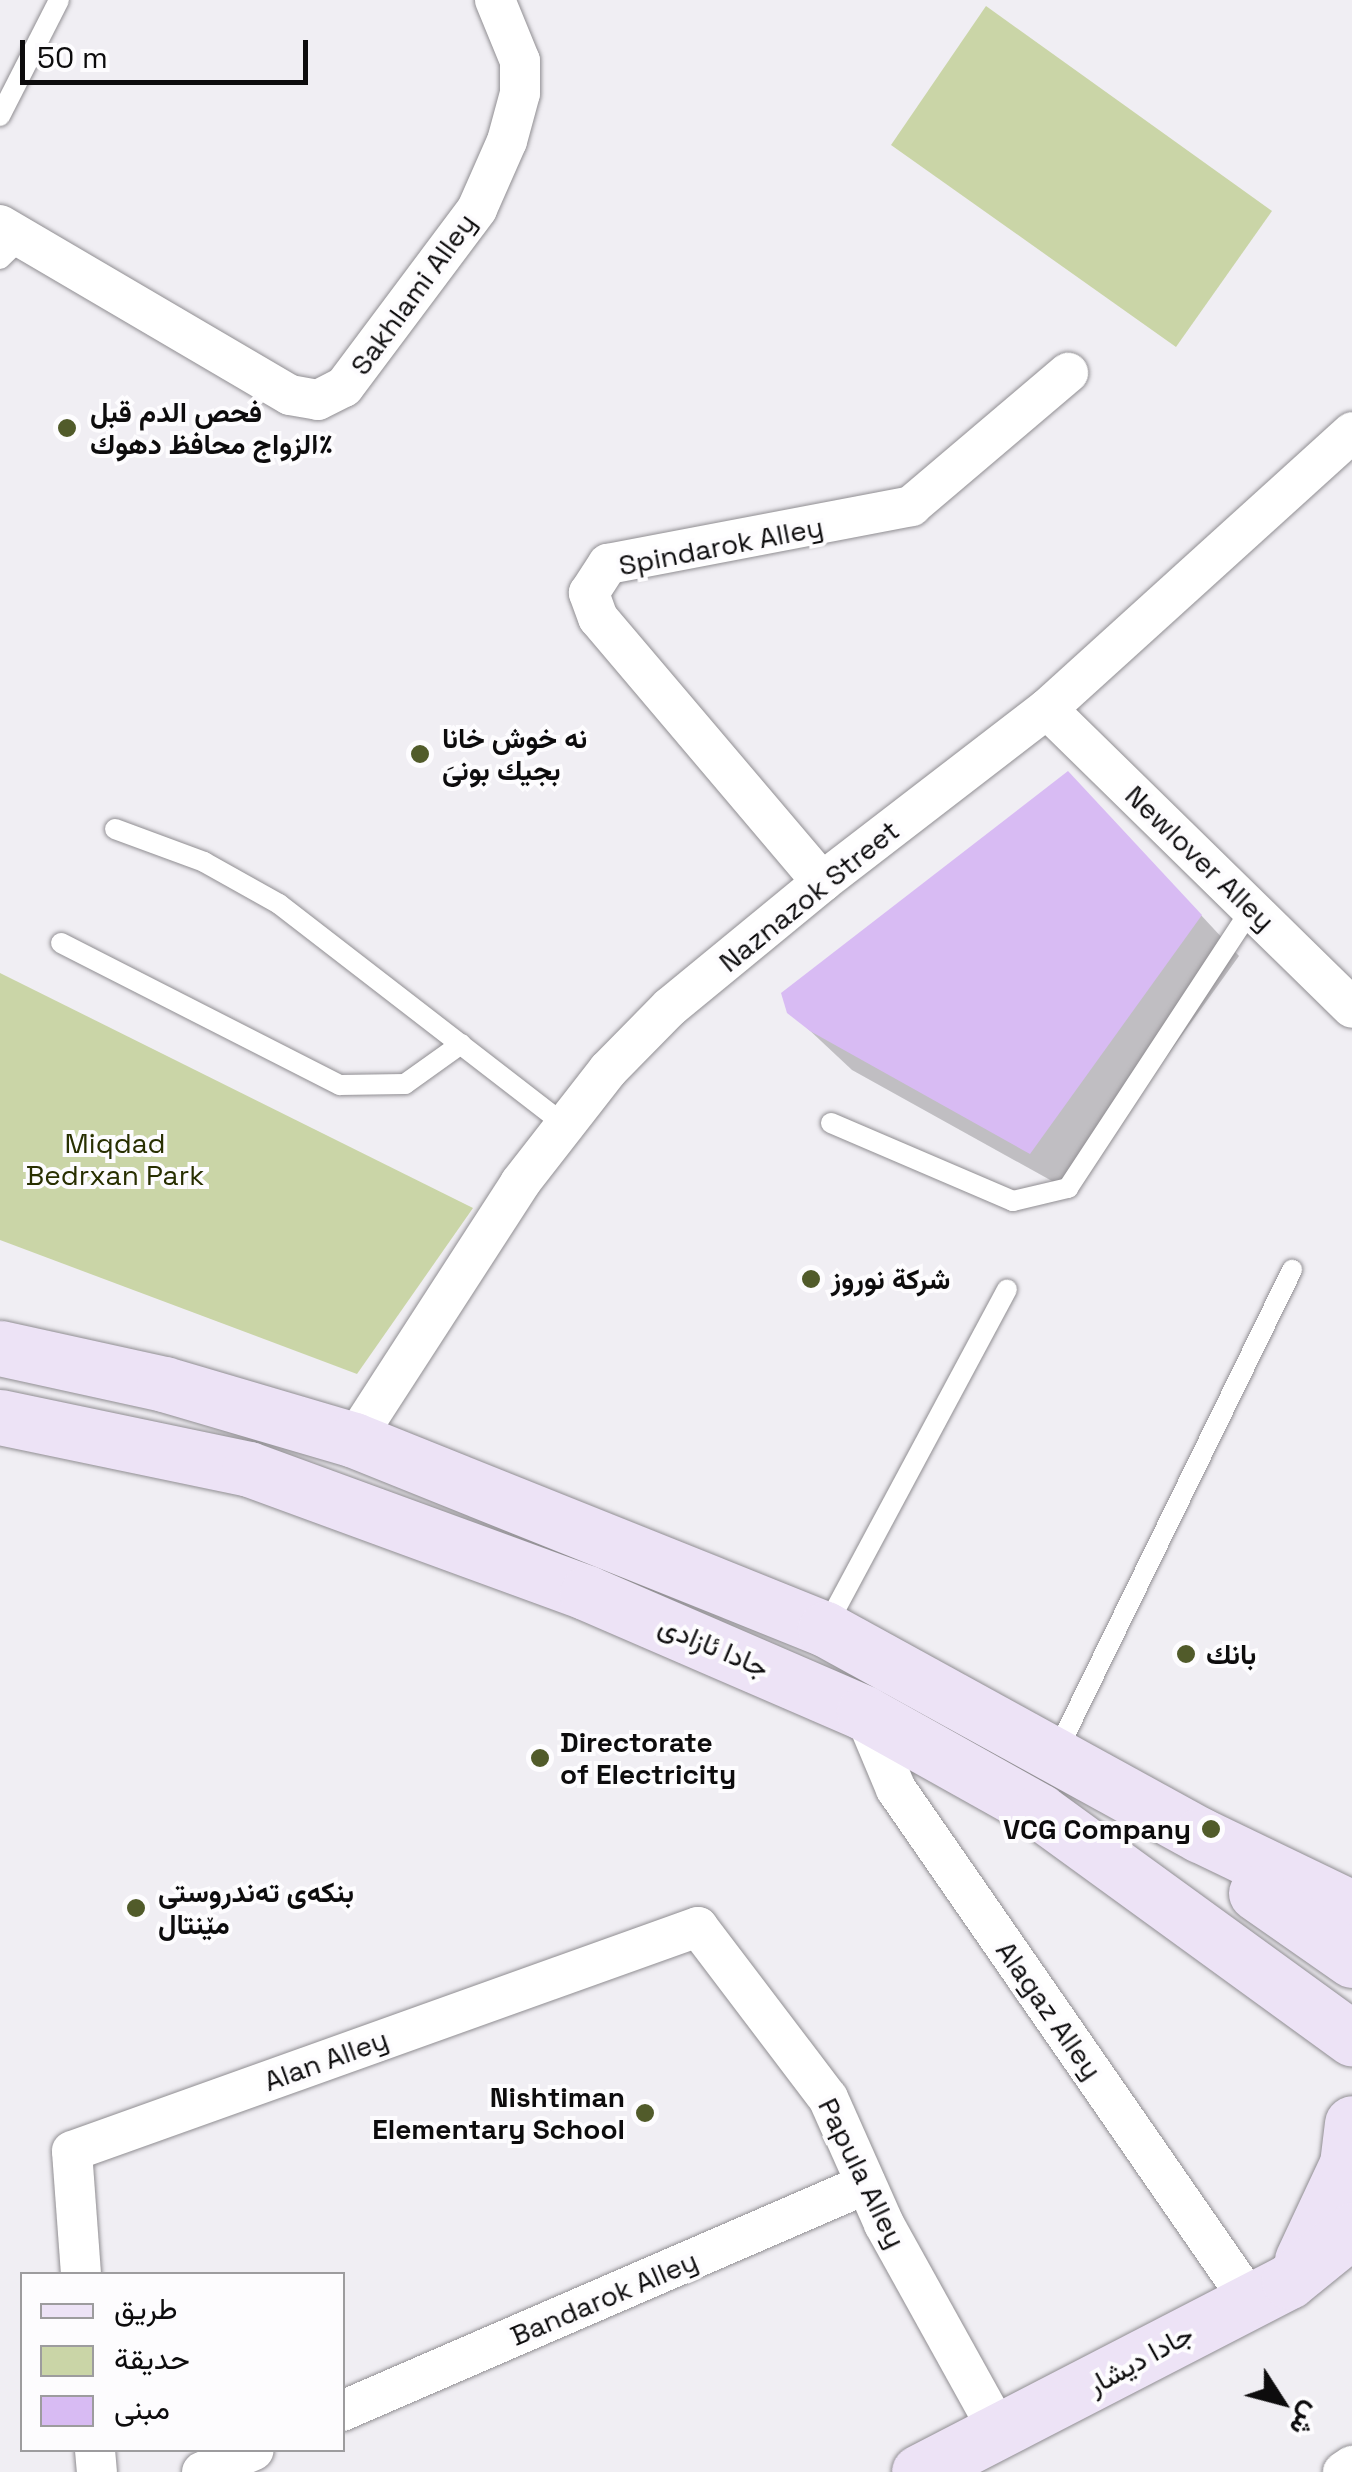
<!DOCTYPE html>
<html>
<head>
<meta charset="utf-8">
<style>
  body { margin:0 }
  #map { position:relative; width:1352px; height:2472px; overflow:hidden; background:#f0eef3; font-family:"Space Grotesk",Vazirmatn,sans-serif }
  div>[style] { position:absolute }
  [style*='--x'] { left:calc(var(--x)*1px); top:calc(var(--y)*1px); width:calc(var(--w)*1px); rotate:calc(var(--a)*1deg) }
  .green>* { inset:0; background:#cad5a7 }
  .shadow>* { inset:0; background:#0003 }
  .building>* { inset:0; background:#d8bbf3 }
  .roads { filter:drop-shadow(0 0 2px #908e92) drop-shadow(0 0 2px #908e92) }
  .lane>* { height:20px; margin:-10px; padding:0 10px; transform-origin:10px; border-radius:10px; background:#fff }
  .street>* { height:40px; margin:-20px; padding:0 20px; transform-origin:20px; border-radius:20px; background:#fff }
  .secondary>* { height:55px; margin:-27.5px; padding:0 27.5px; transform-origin:27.5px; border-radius:27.5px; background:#ede3f6 }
  .dots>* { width:28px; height:28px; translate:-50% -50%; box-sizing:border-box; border:5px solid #fdfcfe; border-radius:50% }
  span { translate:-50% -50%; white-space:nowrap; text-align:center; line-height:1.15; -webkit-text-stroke:8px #fdfcfe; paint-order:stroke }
  .street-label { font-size:28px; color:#0d0c0d }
  .poi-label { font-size:28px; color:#0d0c0d; font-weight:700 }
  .left { translate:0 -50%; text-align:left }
  .right { translate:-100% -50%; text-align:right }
  .park-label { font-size:28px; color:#282f00 }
  .legend { position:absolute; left:20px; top:2272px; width:325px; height:180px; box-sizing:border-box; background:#fdfcfe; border:2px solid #9d9c9e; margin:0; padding:12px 18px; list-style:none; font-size:30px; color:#0d0c0d }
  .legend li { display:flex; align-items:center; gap:20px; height:50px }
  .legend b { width:50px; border:2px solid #9d9c9e }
  .north { position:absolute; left:1232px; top:2352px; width:100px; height:100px; -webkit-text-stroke:8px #fdfcfe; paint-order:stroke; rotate:126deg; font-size:28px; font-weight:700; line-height:40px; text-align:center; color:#0d0c0d }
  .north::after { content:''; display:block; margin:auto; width:35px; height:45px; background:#0d0c0d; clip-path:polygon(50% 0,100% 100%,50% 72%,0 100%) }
  .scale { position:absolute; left:20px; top:40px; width:288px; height:45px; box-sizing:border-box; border:5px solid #0d0c0d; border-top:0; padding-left:12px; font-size:30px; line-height:35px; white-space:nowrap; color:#0d0c0d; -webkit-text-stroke:8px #fdfcfe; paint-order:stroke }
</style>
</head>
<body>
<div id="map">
  <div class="green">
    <i style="clip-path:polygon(986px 6px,1272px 211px,1176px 347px,891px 145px)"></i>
    <i style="clip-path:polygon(0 973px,473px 1208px,357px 1374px,0 1240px)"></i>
  </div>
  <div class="shadow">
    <i style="clip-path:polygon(1107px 814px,1239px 956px,1070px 1191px,852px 1070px,790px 1012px)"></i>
  </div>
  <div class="building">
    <i style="clip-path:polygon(1068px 771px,1202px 915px,1030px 1154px,810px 1031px,787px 1013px,781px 993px)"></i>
  </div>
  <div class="roads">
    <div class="lane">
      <i style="--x:0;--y:116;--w:130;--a:-63"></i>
      <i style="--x:0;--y:259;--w:30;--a:-44"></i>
      <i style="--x:115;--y:829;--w:95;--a:20.3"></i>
      <i style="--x:204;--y:862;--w:86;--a:29.2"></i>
      <i style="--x:279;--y:904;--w:360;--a:37.7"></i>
      <i style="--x:61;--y:943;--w:313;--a:27"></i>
      <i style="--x:340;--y:1085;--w:65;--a:-0.9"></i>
      <i style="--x:405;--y:1084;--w:69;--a:-35.5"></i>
      <i style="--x:831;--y:1123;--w:198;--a:23.2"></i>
      <i style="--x:1013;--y:1201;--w:57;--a:-13.3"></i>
      <i style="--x:1068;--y:1188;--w:335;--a:-56.7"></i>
      <i style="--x:826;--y:1627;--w:383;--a:-61.8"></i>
      <i style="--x:1056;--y:1753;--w:538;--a:-63.96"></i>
    </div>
    <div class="street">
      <i style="--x:0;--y:225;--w:336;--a:30.4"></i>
      <i style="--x:290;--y:395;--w:28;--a:10"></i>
      <i style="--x:318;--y:400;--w:29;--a:-27"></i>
      <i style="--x:344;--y:387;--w:222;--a:-53.2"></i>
      <i style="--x:477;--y:209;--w:74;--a:-66.2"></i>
      <i style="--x:507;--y:141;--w:50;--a:-74.8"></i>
      <i style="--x:520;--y:93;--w:32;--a:-90"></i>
      <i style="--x:520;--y:61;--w:66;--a:-112.3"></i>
      <i style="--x:1047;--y:709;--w:427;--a:44.4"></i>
      <i style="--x:822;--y:882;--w:346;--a:-130.3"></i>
      <i style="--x:598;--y:618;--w:27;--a:-110"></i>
      <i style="--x:589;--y:593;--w:35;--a:-57"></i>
      <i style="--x:608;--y:564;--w:309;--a:-10.8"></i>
      <i style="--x:911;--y:506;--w:206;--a:-40.3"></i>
      <i style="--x:354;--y:1440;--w:306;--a:-57.1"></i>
      <i style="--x:520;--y:1183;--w:143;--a:-52.1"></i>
      <i style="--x:608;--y:1070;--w:88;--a:-45.5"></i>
      <i style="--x:670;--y:1007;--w:197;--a:-39.4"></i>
      <i style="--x:822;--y:882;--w:284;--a:-37.6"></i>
      <i style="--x:1047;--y:709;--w:412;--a:-42.2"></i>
      <i style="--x:864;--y:1713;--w:82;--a:67.2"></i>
      <i style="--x:896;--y:1789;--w:620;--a:55.31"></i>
      <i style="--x:81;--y:2274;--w:123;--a:-94.2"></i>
      <i style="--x:72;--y:2151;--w:665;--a:-19.69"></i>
      <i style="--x:698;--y:1927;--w:215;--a:52.8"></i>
      <i style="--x:828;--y:2098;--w:138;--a:66"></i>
      <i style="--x:884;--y:2224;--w:241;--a:61"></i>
      <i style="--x:342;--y:2411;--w:571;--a:-23.42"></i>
      <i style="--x:95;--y:2450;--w:22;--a:85"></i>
      <i style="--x:202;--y:2472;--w:56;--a:-22.9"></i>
      <i style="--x:1343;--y:2472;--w:11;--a:-34"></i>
    </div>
    <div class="secondary">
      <i style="--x:0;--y:1348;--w:168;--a:12.4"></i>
      <i style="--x:164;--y:1384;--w:198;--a:16.4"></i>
      <i style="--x:354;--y:1440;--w:508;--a:21.86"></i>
      <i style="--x:825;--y:1629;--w:428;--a:28.8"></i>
      <i style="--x:1200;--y:1835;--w:169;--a:25.7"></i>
      <i style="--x:0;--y:1417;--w:254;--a:11.8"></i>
      <i style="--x:249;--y:1469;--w:360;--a:20.1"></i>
      <i style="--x:587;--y:1593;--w:302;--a:23.4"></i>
      <i style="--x:864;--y:1713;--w:201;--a:29.2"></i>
      <i style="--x:1039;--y:1811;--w:387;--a:36"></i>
      <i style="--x:1256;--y:1893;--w:117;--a:34.9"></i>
      <i style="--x:1302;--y:2260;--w:106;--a:-64.9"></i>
      <i style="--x:1347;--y:2164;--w:41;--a:-83"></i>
      <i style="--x:919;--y:2472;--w:416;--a:-27.3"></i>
      <i style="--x:1289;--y:2281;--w:81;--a:-39"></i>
    </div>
  </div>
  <div class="dots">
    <i style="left:67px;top:428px;background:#515b2a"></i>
    <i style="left:420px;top:754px;background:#515b2a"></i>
    <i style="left:811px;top:1279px;background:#515b2a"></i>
    <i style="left:1186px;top:1654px;background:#515b2a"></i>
    <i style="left:540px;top:1758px;background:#515b2a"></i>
    <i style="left:1211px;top:1829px;background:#515b2a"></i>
    <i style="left:136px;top:1908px;background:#515b2a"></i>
    <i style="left:645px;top:2113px;background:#515b2a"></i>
  </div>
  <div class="street-label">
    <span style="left:413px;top:294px;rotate:-54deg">Sakhlami Alley</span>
    <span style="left:721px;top:546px;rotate:-11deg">Spindarok Alley</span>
    <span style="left:1200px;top:858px;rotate:44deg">Newlover Alley</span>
    <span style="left:809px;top:896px;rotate:-39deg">Naznazok Street</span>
    <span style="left:714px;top:1646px;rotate:23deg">جادا ئازادی</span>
    <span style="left:1049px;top:2010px;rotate:55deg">Alagaz Alley</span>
    <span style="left:326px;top:2060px;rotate:-20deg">Alan Alley</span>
    <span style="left:862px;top:2173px;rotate:64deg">Papula Alley</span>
    <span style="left:604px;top:2298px;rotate:-23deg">Bandarok Alley</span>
    <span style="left:1140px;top:2359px;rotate:-29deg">جادا دیشار</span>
  </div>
  <div class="poi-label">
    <span class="left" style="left:90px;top:428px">فحص الدم قبل<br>الزواج محافظ دهوك٪</span>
    <span class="left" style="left:442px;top:754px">نه خوش خانا<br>بجيك بونىَ</span>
    <span class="left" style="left:831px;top:1279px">شركة نوروز</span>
    <span class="left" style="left:1206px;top:1654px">بانك</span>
    <span class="left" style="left:560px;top:1758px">Directorate<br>of Electricity</span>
    <span class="right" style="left:1191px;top:1829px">VCG Company</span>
    <span class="left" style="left:158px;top:1908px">بنکەی تەندروستی<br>مێنتال</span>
    <span class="right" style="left:625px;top:2113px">Nishtiman<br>Elementary School</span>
  </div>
  <div class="park-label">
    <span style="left:115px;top:1159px">Miqdad<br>Bedrxan Park</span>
  </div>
  <ul class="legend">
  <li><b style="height:12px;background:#ede3f6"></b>طريق</li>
  <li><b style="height:28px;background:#cad5a7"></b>حديقة</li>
  <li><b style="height:28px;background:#d8bbf3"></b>مبنى</li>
  </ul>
  <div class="north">ش</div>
  <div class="scale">50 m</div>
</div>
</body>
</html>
